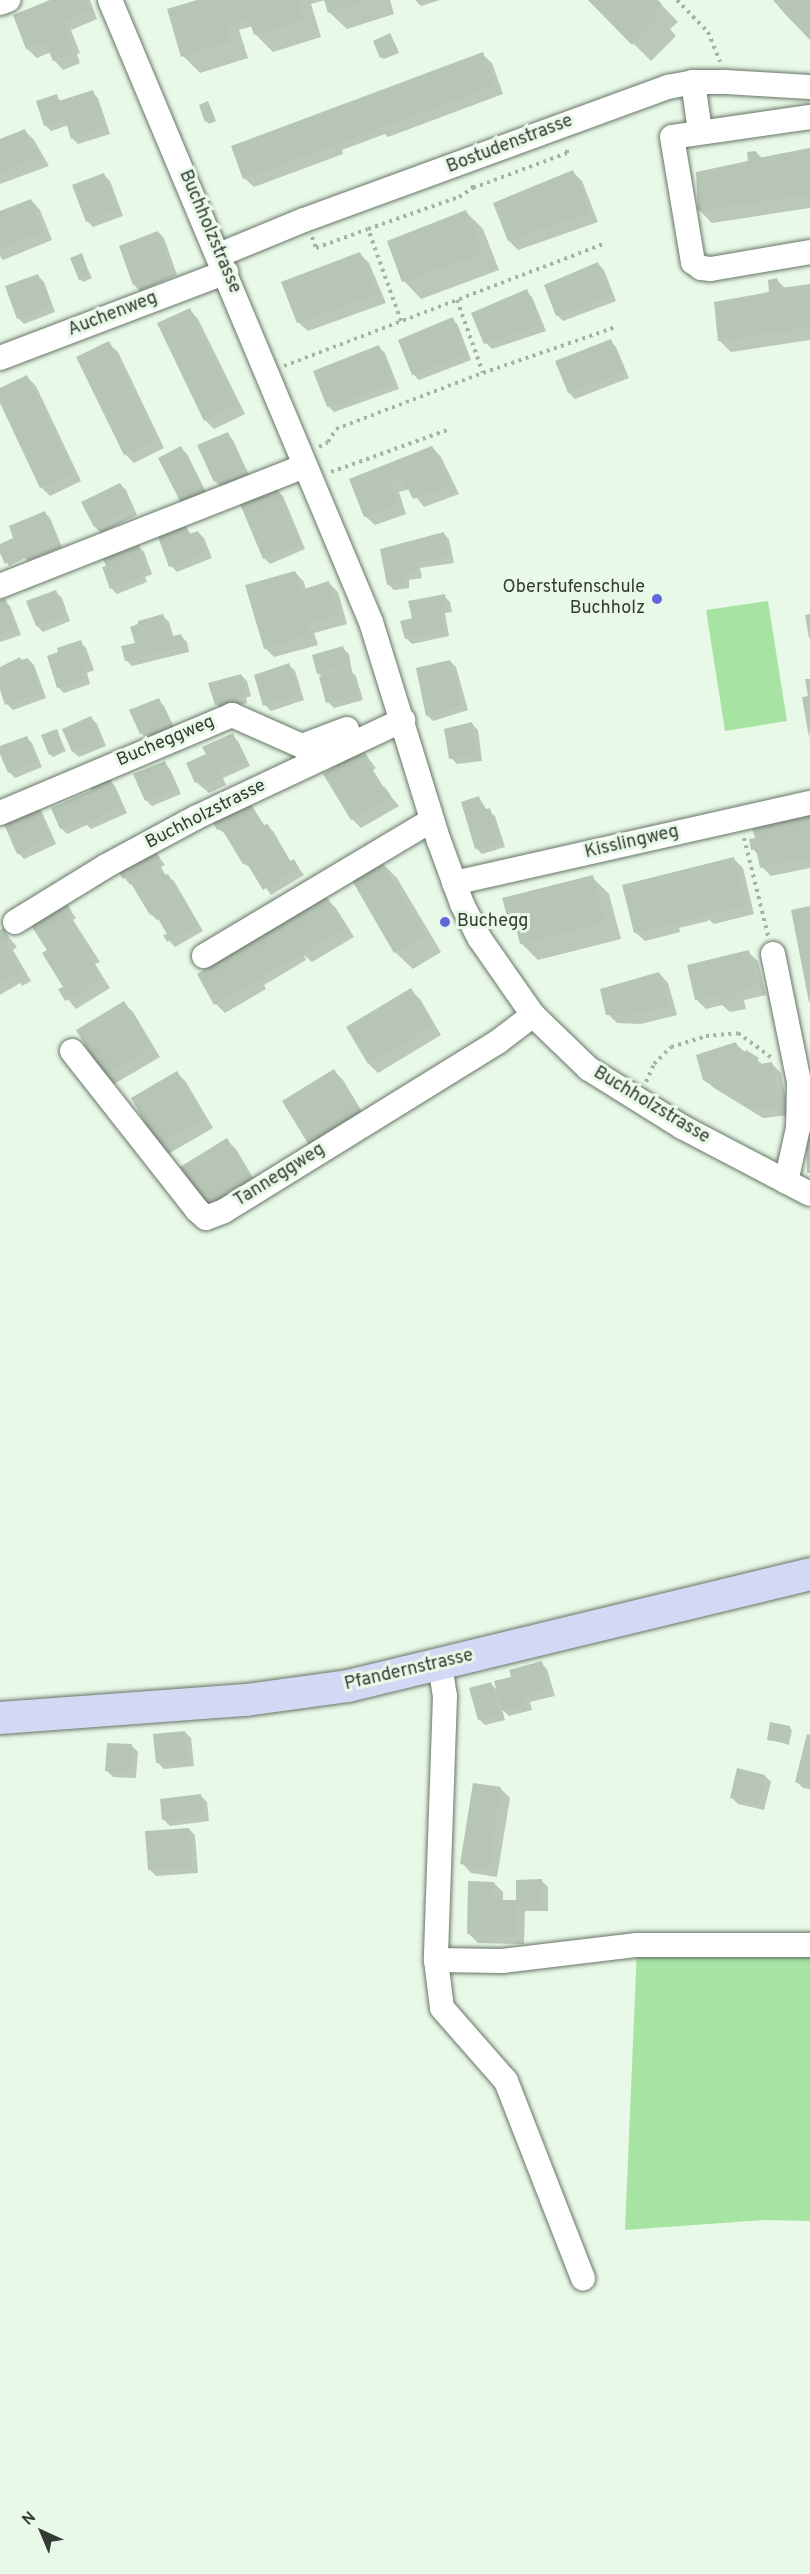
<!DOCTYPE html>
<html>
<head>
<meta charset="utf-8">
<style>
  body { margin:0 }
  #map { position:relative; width:810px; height:2574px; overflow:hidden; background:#e9f9e8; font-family:Overpass,sans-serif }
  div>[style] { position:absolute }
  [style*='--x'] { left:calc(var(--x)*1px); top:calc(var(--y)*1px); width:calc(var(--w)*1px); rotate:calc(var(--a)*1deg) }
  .green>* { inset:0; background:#a7e4a4 }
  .shadow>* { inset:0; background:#0003 }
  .building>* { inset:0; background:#b6c5b5 }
  .path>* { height:4px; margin-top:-2px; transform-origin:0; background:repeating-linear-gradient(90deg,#a6b2a5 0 3px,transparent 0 7.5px) }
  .roads { filter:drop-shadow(0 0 2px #677567) drop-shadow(0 0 2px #677567) }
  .minor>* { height:24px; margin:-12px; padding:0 12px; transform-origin:12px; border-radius:12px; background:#fff }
  .major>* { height:32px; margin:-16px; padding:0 16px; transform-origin:16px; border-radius:16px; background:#d3d9f4 }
  .dots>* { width:16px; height:16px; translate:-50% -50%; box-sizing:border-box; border:3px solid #e9f9e8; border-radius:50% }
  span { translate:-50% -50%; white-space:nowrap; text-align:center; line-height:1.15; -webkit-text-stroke:6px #e9f9e8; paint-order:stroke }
  .street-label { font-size:18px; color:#343a34 }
  .poi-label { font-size:18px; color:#343a34 }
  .right { translate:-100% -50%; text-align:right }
  .left { translate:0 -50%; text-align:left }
  .north { position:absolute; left:12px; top:2502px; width:60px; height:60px; -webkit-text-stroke:4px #e9f9e8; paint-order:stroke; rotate:316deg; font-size:16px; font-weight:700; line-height:24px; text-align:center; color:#343a34 }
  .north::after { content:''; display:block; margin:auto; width:21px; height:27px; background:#343a34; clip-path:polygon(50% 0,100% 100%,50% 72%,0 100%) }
</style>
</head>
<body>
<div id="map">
  <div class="green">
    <i style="clip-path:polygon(768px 601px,787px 721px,725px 731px,706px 610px)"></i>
    <i style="clip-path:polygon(637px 1948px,810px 1950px,810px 2221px,764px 2220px,625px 2230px)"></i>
  </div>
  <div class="shadow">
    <i style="clip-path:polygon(54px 0,90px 0,97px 19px,71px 30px,80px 53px,77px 54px,80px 63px,63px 70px,54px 60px,51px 52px,37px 58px,27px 49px,15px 15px)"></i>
    <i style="clip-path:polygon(201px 0,325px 0,311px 4px,321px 37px,273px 52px,256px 35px,253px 26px,239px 30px,248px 58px,200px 73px,183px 56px)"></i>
    <i style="clip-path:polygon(326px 0,390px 0,394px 14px,347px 29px,329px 12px)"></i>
    <i style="clip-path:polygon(415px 0,440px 0,421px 6px)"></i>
    <i style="clip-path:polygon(590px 0,657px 0,678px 22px,670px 29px,676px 36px,651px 61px)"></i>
    <i style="clip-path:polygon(390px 35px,399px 53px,384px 59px,381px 57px)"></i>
    <i style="clip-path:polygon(482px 54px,492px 63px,503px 94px,388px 137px,385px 134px,342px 150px,343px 154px,254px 187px,244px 178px)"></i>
    <i style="clip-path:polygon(92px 92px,98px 98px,110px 134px,78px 144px,72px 138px,69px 125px,51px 131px,45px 125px,56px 96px,62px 102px)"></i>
    <i style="clip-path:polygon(208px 103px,216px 121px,209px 124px,206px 121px)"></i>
    <i style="clip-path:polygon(25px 131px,34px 140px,49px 166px,0 184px,0 140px)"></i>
    <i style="clip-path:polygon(810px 150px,810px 208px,712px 223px,699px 210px,750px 162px,756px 152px,762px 158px)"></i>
    <i style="clip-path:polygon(573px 172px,582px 181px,598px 222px,518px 250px,509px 241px)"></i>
    <i style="clip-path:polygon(104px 175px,110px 181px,123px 216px,93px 227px,87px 221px)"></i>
    <i style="clip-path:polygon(31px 200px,40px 210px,52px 240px,3px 260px,0 256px,0 213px)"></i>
    <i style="clip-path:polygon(466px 212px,483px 229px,499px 270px,421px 299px,404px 281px)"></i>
    <i style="clip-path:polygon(158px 232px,164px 238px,177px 275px,140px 291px,134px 285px,120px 246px)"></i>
    <i style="clip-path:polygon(360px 254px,369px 263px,386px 303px,308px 331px,298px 322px)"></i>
    <i style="clip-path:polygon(81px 255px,92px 278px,83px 282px,80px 279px)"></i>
    <i style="clip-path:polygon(598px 264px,604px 270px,616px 301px,563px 321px,557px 315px)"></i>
    <i style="clip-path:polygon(38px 276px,44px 282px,55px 312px,24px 324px,18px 318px)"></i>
    <i style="clip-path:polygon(777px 280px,786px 289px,810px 285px,810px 340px,731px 352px,719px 340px,771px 293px)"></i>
    <i style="clip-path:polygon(526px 291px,532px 297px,546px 331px,492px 349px,486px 343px)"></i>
    <i style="clip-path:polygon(189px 309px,198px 319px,245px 414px,214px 429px,205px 420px)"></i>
    <i style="clip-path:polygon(452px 319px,458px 325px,471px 360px,419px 380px,413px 374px)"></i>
    <i style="clip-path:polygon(610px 341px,616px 347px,629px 378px,575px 399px,569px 393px,557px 361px)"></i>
    <i style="clip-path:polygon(108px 343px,118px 352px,164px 448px,134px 463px,125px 454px)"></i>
    <i style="clip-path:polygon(379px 347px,385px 353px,399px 389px,334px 412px,328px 406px)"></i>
    <i style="clip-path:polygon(27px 377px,36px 386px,81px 481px,50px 496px,41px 487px,0 399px,0 390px)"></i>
    <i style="clip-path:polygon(227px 434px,233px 440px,249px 475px,221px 487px,215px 481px)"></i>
    <i style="clip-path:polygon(432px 447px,441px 457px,459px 494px,424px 507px,410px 489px,399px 492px,406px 514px,375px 525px,365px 516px,351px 480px)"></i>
    <i style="clip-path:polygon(181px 448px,187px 454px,209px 498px,188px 508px)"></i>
    <i style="clip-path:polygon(120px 484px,126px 490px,137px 515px,101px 533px,95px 527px)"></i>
    <i style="clip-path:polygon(277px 490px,283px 496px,305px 549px,270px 564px,264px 558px)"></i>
    <i style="clip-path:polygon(44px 512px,50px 518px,62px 547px,28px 561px,25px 558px,9px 566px,0 546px,13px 539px)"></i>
    <i style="clip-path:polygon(186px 528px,192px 535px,198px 532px,204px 538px,212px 558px,177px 572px,171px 566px)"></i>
    <i style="clip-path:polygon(443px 533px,449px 539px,454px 563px,420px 568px,422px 578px,409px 580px,409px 588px,394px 590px,388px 584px)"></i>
    <i style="clip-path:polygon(138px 546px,144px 552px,152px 574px,145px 577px,147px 582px,117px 594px,111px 588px)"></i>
    <i style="clip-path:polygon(295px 572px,304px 582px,306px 590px,329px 583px,338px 592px,347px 624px,314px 633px,318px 645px,274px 657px,265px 648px)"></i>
    <i style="clip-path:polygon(56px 592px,62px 598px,70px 621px,43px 632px,37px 626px,28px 602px)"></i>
    <i style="clip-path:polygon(444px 596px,450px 602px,452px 612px,445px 613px,449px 636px,412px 644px,406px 638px,414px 620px)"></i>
    <i style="clip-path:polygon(4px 600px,10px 606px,21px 635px,0 642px,0 602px)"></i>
    <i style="clip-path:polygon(163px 616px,169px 622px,174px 638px,181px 636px,187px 642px,189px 652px,132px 666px,126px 660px,136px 644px)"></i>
    <i style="clip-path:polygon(80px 642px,86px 648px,94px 670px,87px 673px,90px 684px,64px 693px,58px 687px)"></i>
    <i style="clip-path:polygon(343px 648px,349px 654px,352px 672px,356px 676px,363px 700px,334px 708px,328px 702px,323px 678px,318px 673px)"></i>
    <i style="clip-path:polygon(28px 659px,34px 665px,46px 698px,13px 710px,7px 704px,0 685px,0 668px)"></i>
    <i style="clip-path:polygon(450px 661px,456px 667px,468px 710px,433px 721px,427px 715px)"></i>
    <i style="clip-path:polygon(289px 665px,295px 671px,304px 700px,271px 711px,265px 705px)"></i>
    <i style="clip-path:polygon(241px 675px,247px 681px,251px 696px,246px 698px,247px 703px,222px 710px,216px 704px)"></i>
    <i style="clip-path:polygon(810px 680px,810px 736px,804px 699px,810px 697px,807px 681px)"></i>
    <i style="clip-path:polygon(158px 700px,164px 706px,174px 727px,147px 739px,141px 733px)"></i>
    <i style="clip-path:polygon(91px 718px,97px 724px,106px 746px,79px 757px,73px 752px)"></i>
    <i style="clip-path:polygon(472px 724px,478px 730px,482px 761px,457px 764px,451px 758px)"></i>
    <i style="clip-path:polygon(56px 731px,66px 751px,53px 757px,50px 754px)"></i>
    <i style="clip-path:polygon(232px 735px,238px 741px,250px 766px,223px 778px,226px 785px,209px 793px,196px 782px,208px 755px)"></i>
    <i style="clip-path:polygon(26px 737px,32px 743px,42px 767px,15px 778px,9px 772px,0 748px)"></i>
    <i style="clip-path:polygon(363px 751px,376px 768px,373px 770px,384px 788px,399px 806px,361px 828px,352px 819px,325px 774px)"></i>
    <i style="clip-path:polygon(164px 763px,170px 769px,181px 794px,152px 806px,146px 800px)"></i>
    <i style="clip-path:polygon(109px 780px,115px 786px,127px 813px,91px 829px,87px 825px,67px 834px,61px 828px,94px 791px)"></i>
    <i style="clip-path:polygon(479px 798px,487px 810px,495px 816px,505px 847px,482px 854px,476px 848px)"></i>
    <i style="clip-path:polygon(248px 801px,265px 826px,273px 831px,291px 862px,293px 860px,304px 875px,271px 895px,252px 868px,244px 864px,226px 834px,218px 829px)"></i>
    <i style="clip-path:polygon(36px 806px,42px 812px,56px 844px,24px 859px,18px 853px)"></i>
    <i style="clip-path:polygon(810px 817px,810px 868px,771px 876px,762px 867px,759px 856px,753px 849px)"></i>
    <i style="clip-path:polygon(153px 849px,165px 865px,161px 867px,166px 876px,174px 881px,203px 931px,175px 947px,165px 936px,169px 934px,160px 919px,157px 920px,151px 914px,133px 883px,130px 885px,118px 869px)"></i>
    <i style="clip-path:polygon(734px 859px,743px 868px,754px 914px,714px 924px,708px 919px,708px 921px,679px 928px,680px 932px,645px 941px,635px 932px)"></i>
    <i style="clip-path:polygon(380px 861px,397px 878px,441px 952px,413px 969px,395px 952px)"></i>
    <i style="clip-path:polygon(592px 877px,609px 894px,621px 939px,538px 960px,521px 943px,519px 934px,511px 926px)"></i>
    <i style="clip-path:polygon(327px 899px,336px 908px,354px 937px,312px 962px,304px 955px,306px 960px,264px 985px,266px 989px,225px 1013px,216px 1004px,199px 975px)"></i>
    <i style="clip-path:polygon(65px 904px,76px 918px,73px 920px,100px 962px,95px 964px,110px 988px,76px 1009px,60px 990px,65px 987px)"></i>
    <i style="clip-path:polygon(3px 930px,17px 947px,13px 950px,31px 981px,22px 986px,20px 983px,0 995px,0 932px)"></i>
    <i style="clip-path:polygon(748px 952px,758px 961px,766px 995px,744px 1000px,746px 1009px,730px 1012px,722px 1005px,706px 1009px,697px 1000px,688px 966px)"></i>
    <i style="clip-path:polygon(659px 973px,668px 983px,677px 1015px,641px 1024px,617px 1023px,608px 1014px)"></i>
    <i style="clip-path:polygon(410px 990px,420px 999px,441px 1035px,378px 1073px,369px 1064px,348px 1028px)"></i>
    <i style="clip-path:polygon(124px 1003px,133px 1012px,160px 1057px,114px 1084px,105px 1075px)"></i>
    <i style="clip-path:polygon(736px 1044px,746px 1053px,764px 1065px,772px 1064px,781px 1073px,789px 1115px,763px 1118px,714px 1088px,704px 1079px)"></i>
    <i style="clip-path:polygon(334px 1071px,343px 1080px,372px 1128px,323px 1158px)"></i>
    <i style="clip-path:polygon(177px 1073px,186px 1082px,213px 1128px,168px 1154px,159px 1144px)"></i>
    <i style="clip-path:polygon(226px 1140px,236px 1149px,263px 1195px,218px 1222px)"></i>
    <i style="clip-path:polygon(541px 1663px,547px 1669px,555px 1696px,530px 1702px,532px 1710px,509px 1716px,502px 1709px,505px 1720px,485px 1725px,479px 1719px,491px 1684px,498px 1691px,513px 1678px)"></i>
    <i style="clip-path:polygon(789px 1727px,792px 1730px,789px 1745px,769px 1739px)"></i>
    <i style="clip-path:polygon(185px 1732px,191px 1738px,194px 1766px,164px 1769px,158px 1763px)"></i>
    <i style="clip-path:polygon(810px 1736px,810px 1789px,803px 1788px,797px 1782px)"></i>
    <i style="clip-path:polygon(132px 1746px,138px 1752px,136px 1778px,113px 1777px,107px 1771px)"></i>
    <i style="clip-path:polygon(765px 1776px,771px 1782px,764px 1810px,738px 1804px,732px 1798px)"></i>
    <i style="clip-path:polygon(500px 1788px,510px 1798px,497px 1877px,471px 1873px,462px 1863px)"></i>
    <i style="clip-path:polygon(201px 1796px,207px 1802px,209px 1821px,170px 1826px,164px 1820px)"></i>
    <i style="clip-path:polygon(189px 1829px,195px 1835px,198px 1873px,156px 1876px,150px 1870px)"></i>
    <i style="clip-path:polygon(542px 1881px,548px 1887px,548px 1911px,525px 1911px,524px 1944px,478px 1943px,469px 1934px,494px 1883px,503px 1892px,503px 1902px,515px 1902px)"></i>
  </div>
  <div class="building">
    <i style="clip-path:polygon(50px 0,86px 0,89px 10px,63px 20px,72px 44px,69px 45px,72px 54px,53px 61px,45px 42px,26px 49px,13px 15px)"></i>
    <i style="clip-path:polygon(197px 0,298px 0,304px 20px,254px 35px,249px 19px,227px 26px,231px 41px,181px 57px,167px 9px)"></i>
    <i style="clip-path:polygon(324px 0,366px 0,328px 13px)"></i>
    <i style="clip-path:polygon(588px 0,658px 0,662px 4px,654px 11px,660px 18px,632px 45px)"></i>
    <i style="clip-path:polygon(773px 0,810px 0,810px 40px,785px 14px)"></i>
    <i style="clip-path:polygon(390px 33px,398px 50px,380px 58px,373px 41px)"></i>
    <i style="clip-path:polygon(483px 52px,495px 85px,243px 179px,231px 146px)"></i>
    <i style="clip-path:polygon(93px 90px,105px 128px,71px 139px,65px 119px,44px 126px,36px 101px,57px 94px,59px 101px)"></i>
    <i style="clip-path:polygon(208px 101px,215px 118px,205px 122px,199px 105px)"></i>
    <i style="clip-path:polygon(25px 129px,32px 148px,37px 146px,41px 157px,0 172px,0 139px)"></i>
    <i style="clip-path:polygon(810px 148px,810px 194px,698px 211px,696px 172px,748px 161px,747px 152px,756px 151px,758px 158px)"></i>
    <i style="clip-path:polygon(573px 170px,590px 212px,508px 241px,493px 203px)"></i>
    <i style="clip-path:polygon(104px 173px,118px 210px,86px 222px,72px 185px)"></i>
    <i style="clip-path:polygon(31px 199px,44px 231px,0 249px,0 211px)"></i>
    <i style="clip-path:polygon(466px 210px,483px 253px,402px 282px,387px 241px)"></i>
    <i style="clip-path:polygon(158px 231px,172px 269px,133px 285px,119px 246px)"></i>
    <i style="clip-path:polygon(360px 252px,378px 294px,297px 323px,281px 282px)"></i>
    <i style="clip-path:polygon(82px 253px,90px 276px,79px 280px,70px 258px)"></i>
    <i style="clip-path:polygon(598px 262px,611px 295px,556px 316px,544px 285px)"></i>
    <i style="clip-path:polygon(38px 274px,50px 306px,17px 319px,5px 286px)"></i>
    <i style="clip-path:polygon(777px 278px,781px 288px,810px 284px,810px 327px,718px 341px,714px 302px,769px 292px,768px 280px)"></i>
    <i style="clip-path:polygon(527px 289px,541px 325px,484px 344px,471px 313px)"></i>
    <i style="clip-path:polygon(190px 308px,237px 405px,204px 421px,157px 323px)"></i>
    <i style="clip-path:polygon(453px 317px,466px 354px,412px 375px,398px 340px)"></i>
    <i style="clip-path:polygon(611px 339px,624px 371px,568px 393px,555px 361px)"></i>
    <i style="clip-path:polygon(109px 341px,156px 439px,124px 455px,76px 357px)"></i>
    <i style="clip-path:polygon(379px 345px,394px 383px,327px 407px,313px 371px)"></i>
    <i style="clip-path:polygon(27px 375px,73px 472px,40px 488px,0 403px,0 388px)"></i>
    <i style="clip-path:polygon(228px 432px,244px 469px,214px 482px,197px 445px)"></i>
    <i style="clip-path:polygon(181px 446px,204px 492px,181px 503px,158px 458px)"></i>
    <i style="clip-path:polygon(432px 446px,451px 485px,413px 499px,403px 479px,391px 483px,398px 505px,364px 517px,349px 479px)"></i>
    <i style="clip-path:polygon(120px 483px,133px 508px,94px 527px,81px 502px)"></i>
    <i style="clip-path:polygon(277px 488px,300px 543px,263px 559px,240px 504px)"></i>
    <i style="clip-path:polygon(45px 511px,57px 541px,5px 564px,0 553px,0 544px,13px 538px,9px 526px)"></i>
    <i style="clip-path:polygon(186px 526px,189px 534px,198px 531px,207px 552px,169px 567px,158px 537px)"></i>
    <i style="clip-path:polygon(444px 532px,449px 557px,415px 563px,417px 572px,404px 574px,404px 583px,387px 585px,380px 549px)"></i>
    <i style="clip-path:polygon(139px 545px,147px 568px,140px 571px,143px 576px,110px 589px,102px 567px,106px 566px,103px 559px)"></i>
    <i style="clip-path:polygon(295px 571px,301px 590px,329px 581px,339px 615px,306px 624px,309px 635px,264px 649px,245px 585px)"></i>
    <i style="clip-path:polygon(56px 590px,65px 615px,36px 626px,26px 601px)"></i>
    <i style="clip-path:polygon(445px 594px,446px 606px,440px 607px,444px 630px,405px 639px,400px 621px,412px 618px,408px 601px)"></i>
    <i style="clip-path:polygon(5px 598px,16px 629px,0 634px,0 600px)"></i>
    <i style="clip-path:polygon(163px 614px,170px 637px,181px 634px,184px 646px,125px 661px,121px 646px,135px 643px,130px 627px,138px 624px,138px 621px)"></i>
    <i style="clip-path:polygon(810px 614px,810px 638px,809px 638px,805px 615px)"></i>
    <i style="clip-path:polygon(81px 640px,89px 664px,82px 667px,85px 678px,57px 688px,47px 656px,58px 652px,57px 648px)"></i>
    <i style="clip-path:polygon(343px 646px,349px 665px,317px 674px,312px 655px)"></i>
    <i style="clip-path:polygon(20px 657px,21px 660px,28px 658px,41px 692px,5px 705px,0 690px,0 667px)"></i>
    <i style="clip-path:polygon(450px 660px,463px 704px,426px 716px,416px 668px)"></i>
    <i style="clip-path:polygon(289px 663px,299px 694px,263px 706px,254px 675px)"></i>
    <i style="clip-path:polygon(351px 668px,358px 694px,326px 703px,319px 677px)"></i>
    <i style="clip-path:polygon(241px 674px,246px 690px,241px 692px,242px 697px,215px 705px,208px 683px)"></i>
    <i style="clip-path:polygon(805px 679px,810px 679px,809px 738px,802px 697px,808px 696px)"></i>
    <i style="clip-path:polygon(159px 698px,169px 721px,140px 734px,129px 710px)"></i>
    <i style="clip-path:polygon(91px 716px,101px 740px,72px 752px,62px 729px)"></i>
    <i style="clip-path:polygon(472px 722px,477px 755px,449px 759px,444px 729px)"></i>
    <i style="clip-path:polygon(57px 729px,64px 749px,49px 755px,41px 735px)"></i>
    <i style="clip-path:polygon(233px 733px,245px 760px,218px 772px,222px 779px,202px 787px,199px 781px,195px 783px,186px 763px,206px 754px,202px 747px)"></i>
    <i style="clip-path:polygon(27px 736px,37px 761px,8px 773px,0 754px,0 746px)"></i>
    <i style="clip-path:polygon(363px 749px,368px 758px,365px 760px,382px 788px,384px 786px,391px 796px,351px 820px,323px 774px)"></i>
    <i style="clip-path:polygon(165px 761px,176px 788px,145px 801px,133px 774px)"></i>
    <i style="clip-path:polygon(110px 778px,122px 807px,84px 824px,82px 820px,60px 829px,51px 808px,92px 790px,90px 786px)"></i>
    <i style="clip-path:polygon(479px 796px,483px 810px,490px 808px,500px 841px,475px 849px,461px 802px)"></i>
    <i style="clip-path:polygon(248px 799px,264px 826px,267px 823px,290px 861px,294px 859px,299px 868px,263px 890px,246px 862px,243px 864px,221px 828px,217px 830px,212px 821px)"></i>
    <i style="clip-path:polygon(36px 804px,51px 838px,17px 854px,2px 820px)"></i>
    <i style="clip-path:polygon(810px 815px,810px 857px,760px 868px,756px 849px,751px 850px,749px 839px,755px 838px,752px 828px)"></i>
    <i style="clip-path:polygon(153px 847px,160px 858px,156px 860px,165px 875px,168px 874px,198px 925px,167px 942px,163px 935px,167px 934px,155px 913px,150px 915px,127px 877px,123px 879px,116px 868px)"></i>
    <i style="clip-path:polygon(734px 857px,746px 905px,634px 933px,622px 885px)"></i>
    <i style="clip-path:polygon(380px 859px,425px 935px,394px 953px,350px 877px)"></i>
    <i style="clip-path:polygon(593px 875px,605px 922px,520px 944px,515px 925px,510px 927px,502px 898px)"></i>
    <i style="clip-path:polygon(327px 897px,345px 928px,214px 1005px,197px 974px)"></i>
    <i style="clip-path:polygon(66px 902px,72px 912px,68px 914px,92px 952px,87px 955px,102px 979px,65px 1001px,58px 989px,63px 987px,42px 953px,47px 950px,30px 924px)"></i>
    <i style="clip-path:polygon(810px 906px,810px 1002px,809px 1002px,791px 910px)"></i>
    <i style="clip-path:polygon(3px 928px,9px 937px,5px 940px,23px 971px,0 981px,0 930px)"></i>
    <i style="clip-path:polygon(749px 950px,757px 986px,736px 991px,738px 1000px,719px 1004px,717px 995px,695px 1000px,687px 965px)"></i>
    <i style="clip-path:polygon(659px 972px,668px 1006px,631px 1015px,606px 1015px,600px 989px)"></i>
    <i style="clip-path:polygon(411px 988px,433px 1025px,368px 1064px,346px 1027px)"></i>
    <i style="clip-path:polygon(124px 1001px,152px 1047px,104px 1076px,76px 1030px)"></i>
    <i style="clip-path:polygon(736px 1042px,741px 1057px,746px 1050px,759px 1058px,755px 1065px,772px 1062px,780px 1106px,752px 1109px,703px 1080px,696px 1055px)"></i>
    <i style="clip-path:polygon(334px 1069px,364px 1118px,312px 1150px,282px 1101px)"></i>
    <i style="clip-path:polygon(177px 1071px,205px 1118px,158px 1145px,131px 1098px)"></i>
    <i style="clip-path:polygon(810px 1114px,810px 1173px,807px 1173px,806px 1137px)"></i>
    <i style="clip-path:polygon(227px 1138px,255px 1185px,208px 1214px,180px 1167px)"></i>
    <i style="clip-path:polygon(542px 1661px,549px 1690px,525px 1697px,527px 1704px,502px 1711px,494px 1681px,511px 1677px,509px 1670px)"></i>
    <i style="clip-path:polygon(491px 1682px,500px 1714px,478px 1720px,469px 1688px)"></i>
    <i style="clip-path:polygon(770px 1722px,790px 1726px,787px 1743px,767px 1740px)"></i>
    <i style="clip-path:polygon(185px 1731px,188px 1760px,156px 1763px,153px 1734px)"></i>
    <i style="clip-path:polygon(807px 1734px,810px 1735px,810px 1786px,795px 1782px)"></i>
    <i style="clip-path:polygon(107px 1743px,132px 1744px,131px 1773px,105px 1771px)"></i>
    <i style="clip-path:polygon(737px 1768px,765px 1775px,759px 1805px,730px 1798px)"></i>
    <i style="clip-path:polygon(473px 1783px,501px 1787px,489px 1868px,460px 1864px)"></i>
    <i style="clip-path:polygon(201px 1794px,204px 1815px,162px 1820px,160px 1799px)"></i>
    <i style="clip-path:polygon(189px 1828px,192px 1867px,148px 1870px,145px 1831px)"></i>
    <i style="clip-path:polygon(542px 1879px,542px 1906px,516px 1906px,515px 1935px,467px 1934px,468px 1881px,494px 1882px,494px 1900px,516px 1900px,516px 1880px)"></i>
  </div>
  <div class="path">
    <i style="--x:677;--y:0;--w:45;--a:45.9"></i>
    <i style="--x:708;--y:32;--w:32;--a:68"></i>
    <i style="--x:473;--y:188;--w:100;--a:-20.4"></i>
    <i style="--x:567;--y:153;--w:6;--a:-90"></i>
    <i style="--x:312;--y:237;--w:12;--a:70"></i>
    <i style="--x:316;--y:248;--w:55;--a:-20.1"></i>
    <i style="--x:457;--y:300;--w:77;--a:70.4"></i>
    <i style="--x:401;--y:321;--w:98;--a:-109.7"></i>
    <i style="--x:368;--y:229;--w:96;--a:-19.4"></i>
    <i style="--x:459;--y:197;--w:17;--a:-33"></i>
    <i style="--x:473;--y:188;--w:7;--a:-106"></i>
    <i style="--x:284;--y:366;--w:345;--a:-20.9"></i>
    <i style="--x:319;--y:447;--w:10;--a:-29"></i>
    <i style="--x:328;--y:442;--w:15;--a:-58"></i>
    <i style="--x:336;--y:429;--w:157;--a:-20.9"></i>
    <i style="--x:483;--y:373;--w:138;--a:-19.1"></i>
    <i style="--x:331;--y:472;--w:127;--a:-19.9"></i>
    <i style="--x:744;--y:838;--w:101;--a:76.2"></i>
    <i style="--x:646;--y:1082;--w:20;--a:-66"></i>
    <i style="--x:654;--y:1064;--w:24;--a:-45"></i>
    <i style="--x:671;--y:1047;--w:37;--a:-17"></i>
    <i style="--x:706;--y:1036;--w:32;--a:-5"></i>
    <i style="--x:738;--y:1033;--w:42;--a:36.3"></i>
  </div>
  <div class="roads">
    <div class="minor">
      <i style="--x:110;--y:0;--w:675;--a:67.24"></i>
      <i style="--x:371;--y:622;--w:229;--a:72.8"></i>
      <i style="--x:439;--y:841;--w:67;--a:69.9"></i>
      <i style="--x:462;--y:904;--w:39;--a:63"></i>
      <i style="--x:480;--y:939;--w:93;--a:55.1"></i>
      <i style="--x:533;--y:1015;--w:78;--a:44"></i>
      <i style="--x:589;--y:1069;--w:110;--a:31.9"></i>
      <i style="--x:682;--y:1127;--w:144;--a:27.6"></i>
      <i style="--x:0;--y:3;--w:9;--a:-21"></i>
      <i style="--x:693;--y:82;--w:49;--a:81.9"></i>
      <i style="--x:810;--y:117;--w:139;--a:171.8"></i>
      <i style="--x:672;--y:137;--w:127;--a:80.5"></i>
      <i style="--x:693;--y:262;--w:10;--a:37"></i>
      <i style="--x:701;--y:268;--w:10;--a:6"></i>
      <i style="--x:711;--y:269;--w:100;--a:-9.7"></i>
      <i style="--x:219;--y:255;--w:92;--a:-22.4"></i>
      <i style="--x:304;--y:220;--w:388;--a:-20.1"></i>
      <i style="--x:668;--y:87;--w:25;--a:-11"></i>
      <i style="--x:693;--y:82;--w:32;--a:0"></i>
      <i style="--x:725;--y:82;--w:85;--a:3.4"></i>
      <i style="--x:0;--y:358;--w:242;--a:-20.8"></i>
      <i style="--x:0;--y:586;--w:328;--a:-21.5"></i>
      <i style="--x:0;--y:813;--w:252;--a:-22.9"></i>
      <i style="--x:232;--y:715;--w:77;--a:23.9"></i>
      <i style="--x:302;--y:746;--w:48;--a:-20.7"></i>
      <i style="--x:454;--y:883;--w:365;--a:-12.7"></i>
      <i style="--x:15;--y:922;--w:107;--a:-31.6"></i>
      <i style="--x:106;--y:866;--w:103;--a:-28.3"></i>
      <i style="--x:197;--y:817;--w:228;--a:-25.2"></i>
      <i style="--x:773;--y:954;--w:131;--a:78.5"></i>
      <i style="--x:799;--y:1082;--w:46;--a:91.2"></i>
      <i style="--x:798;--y:1128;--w:55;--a:102.5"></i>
      <i style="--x:204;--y:956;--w:265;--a:-30.8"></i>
      <i style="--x:72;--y:1051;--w:202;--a:51.8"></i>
      <i style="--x:197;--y:1210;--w:12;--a:42"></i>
      <i style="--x:206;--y:1218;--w:19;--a:-21"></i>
      <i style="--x:224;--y:1211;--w:323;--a:-31.7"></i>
      <i style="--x:499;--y:1041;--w:43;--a:-37.4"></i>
      <i style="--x:440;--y:1665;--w:31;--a:81"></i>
      <i style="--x:445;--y:1696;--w:264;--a:92"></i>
      <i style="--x:436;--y:1960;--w:48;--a:82.9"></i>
      <i style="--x:442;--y:2008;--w:97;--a:48.8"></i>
      <i style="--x:506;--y:2081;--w:212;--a:68.7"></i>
      <i style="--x:436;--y:1960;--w:66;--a:0.9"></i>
      <i style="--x:502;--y:1961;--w:136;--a:-6.8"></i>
      <i style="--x:637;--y:1945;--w:173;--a:0"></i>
    </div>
    <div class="major">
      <i style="--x:0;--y:1718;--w:247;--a:-4.2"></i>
      <i style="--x:246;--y:1700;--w:103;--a:-7.8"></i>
      <i style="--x:348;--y:1686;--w:475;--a:-13.6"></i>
    </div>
  </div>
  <div class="dots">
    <i style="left:657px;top:599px;background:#5f67df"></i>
    <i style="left:445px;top:922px;background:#5f67df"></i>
  </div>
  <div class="street-label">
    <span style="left:510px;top:145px;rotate:-21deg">Bostudenstrasse</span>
    <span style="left:209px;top:232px;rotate:67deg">Buchholzstrasse</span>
    <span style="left:113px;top:315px;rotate:-21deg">Auchenweg</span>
    <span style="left:166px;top:742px;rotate:-23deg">Bucheggweg</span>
    <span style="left:206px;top:815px;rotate:-27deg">Buchholzstrasse</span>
    <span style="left:632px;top:843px;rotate:-13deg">Kisslingweg</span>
    <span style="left:651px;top:1106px;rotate:31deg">Buchholzstrasse</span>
    <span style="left:280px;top:1176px;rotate:-32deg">Tanneggweg</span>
    <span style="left:409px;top:1671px;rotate:-13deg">Pfandernstrasse</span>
  </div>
  <div class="poi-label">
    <span class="right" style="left:645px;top:599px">Oberstufenschule<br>Buchholz</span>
    <span class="left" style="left:457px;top:922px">Buchegg</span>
  </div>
  <div class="north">N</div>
</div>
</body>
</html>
